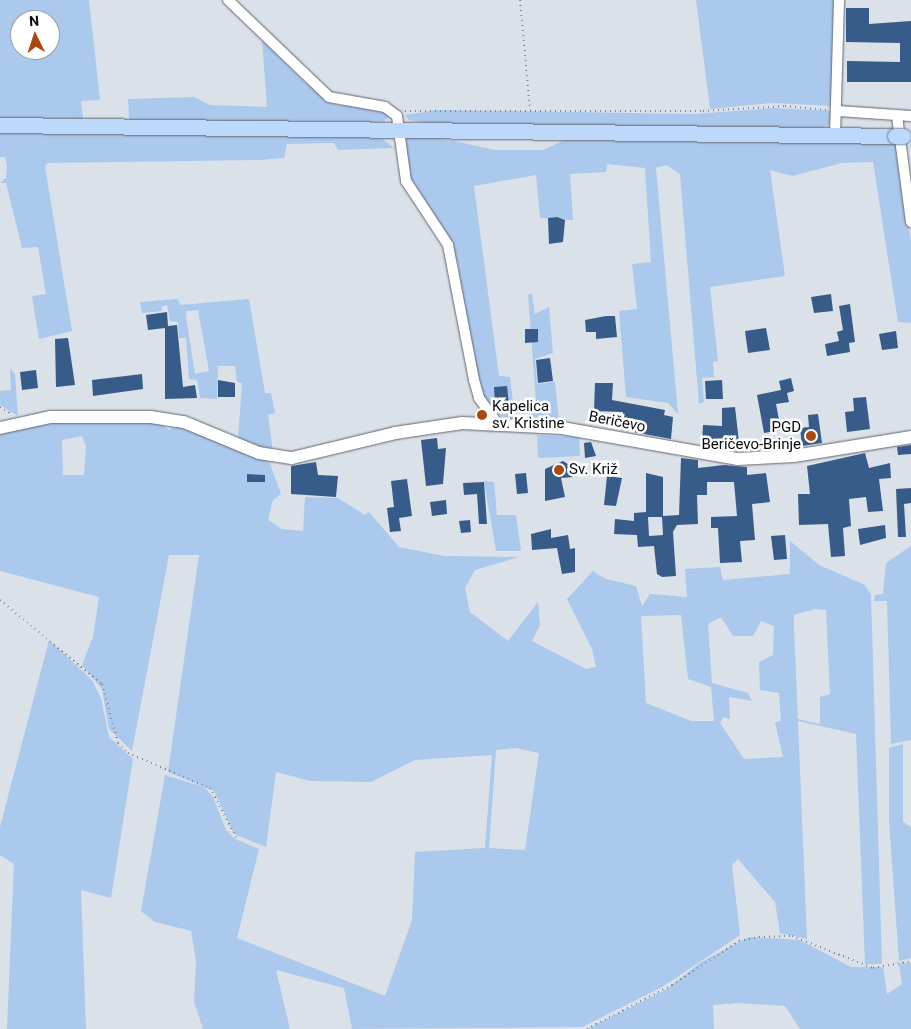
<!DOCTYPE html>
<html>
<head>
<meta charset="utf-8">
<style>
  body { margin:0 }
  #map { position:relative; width:911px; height:1029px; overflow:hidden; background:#dae1e9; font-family:Roboto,sans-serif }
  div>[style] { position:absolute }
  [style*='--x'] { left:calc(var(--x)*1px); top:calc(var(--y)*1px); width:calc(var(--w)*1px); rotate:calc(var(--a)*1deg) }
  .green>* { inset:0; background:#abc8ed }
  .building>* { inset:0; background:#385c89 }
  .path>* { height:2px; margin-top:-1px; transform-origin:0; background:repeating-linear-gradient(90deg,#82878d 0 1px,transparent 0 5px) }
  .roads { filter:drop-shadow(0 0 1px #60656d) drop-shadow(0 0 1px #60656d) }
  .minor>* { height:10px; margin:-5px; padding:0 5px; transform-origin:5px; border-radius:5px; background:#fff }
  .tertiary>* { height:12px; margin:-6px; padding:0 6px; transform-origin:6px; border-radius:6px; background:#fff }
  .primary>* { height:15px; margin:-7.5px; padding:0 7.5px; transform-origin:7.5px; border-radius:7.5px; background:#bcd8fb }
  .bridges { filter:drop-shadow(0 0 1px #617fa7) drop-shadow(0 0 1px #617fa7) }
  .primary-bridge>* { height:15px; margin:-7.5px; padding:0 7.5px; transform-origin:7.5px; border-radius:7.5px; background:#bcd8fb }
  .dots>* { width:14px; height:14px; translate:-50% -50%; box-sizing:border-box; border:2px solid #fff; border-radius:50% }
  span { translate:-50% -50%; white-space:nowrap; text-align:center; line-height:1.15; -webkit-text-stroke:5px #fff; paint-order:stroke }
  .poi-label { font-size:15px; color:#090b0e }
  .left { translate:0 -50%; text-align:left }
  .right { translate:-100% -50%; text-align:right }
  .street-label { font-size:15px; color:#090b0e }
  .north { position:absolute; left:10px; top:10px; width:50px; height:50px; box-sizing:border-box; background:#fff; border:1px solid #9d9d9f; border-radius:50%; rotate:356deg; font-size:14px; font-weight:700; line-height:20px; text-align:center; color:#090b0e }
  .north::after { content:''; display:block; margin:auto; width:18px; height:22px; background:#ab480f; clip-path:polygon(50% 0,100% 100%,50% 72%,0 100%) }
</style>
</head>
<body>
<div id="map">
  <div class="green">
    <i style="clip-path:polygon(evenodd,0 0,89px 0,100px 100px,81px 101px,83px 119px,0 118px,0 0,20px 20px,50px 20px,50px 50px,20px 50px,20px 20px)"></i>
    <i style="clip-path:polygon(696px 0,836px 0,835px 106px,772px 103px,710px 109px)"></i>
    <i style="clip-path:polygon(262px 40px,303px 81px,337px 105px,379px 108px,390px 116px,383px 122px,129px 120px,128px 99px,194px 97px,210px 105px,267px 107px)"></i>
    <i style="clip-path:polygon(773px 108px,834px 111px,829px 125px,819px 129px,432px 124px,409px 120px,405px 115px,437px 110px,695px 114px)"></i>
    <i style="clip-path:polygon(0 131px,379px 136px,394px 148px,338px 150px,334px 143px,287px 144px,284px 158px,260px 160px,48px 163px,45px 166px,72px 331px,39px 339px,32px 296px,46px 294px,38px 247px,22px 248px,6px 183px,0 183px,6px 178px,7px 166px,5px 157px,0 157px)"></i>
    <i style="clip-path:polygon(432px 136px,495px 150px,543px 150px,567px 139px,898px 143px,911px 242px,911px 323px,898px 322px,873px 162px,842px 163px,792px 176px,770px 170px,785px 276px,710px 287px,718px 361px,713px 362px,714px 377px,702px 378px,704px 402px,699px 404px,680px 174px,667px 165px,656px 168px,678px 414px,668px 403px,626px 397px,619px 311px,637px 309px,632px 264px,651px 262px,645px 168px,607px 164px,606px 172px,570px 174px,573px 220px,540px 218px,536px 175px,474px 186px,499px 376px,510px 377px,515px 420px,501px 416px,485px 402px,476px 373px,458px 264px,450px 240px,409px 176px,404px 142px,408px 137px)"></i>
    <i style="clip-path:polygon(532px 293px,535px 314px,549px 307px,553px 353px,535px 359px,537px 384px,555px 382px,559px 422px,522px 420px,522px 402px,536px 401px,528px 295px)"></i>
    <i style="clip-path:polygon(evenodd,178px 299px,180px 305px,249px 299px,265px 393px,271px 393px,275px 413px,268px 415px,273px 452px,238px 439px,242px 383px,237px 382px,235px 366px,218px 366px,217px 399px,200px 398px,197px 380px,189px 379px,186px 338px,179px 338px,178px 322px,170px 321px,167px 305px,161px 307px,162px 311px,142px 313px,140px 302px,178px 299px,198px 310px,209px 371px,195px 374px,186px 316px,186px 311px,198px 310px)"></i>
    <i style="clip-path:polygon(10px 368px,15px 374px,18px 416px,0 405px,0 391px,11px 390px)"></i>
    <i style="clip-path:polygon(evenodd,50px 421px,159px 423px,169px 430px,176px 425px,269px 461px,281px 494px,273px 500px,268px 520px,282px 529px,303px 531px,305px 497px,338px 498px,365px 515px,369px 512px,399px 547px,444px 556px,519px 557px,475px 570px,465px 588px,470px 612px,508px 641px,538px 602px,540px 625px,532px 641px,586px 669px,596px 667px,592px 649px,567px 599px,593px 571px,606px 579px,636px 586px,642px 606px,650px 594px,687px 597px,685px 569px,720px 567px,723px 580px,790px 574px,790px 541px,819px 565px,865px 585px,871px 595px,882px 964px,865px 964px,856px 734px,798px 721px,807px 939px,780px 933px,775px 902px,738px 859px,732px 865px,740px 935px,662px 987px,582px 1027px,352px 1029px,344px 988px,276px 970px,290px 1029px,203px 1029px,194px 1002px,196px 960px,191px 931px,155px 922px,141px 911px,165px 775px,204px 787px,213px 797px,226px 830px,235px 839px,259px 849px,237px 938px,385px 996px,412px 920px,415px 852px,485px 848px,492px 755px,415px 760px,371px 782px,310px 781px,276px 772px,266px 847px,234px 834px,214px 791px,168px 772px,199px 555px,169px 555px,132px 751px,109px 729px,102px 689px,82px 665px,93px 637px,99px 597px,0 571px,0 433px,50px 421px,82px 436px,86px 446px,84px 475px,63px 475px,62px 440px,82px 436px,50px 421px,815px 609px,826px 610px,830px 694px,820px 697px,820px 724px,798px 719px,794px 629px,794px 615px,815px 609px,50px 421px,681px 615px,688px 679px,711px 687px,714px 721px,691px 721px,646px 703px,641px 616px,681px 615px,50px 421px,721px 617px,733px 636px,753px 636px,761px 621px,774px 626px,773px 655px,759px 662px,760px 690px,779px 693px,781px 721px,775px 722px,783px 757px,744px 759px,720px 723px,723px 717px,730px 719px,729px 697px,752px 701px,748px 693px,712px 683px,708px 624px,721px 617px,50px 421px,516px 748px,539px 753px,525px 850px,489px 848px,496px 750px,516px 748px)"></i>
    <i style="clip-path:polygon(537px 435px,579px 437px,580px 456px,538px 458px)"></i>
    <i style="clip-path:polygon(484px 481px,494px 482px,497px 515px,516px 515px,521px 551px,496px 551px)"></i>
    <i style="clip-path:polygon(911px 546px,911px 740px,891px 744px,887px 601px,874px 601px,875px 595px,883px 594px,886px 563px)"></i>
    <i style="clip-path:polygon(49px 640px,92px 680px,101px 698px,109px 737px,133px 759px,111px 898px,81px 890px,86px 1029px,7px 1029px,14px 864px,0 855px,0 827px)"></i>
    <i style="clip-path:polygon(903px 744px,903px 822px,911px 827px,911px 958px,899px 961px,889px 821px,889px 748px)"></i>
    <i style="clip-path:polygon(749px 937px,800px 940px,851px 967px,883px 967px,887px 994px,902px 984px,899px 964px,911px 962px,911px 1029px,800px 1029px,785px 1006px,738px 1003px,713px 1005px,714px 1029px,587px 1029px,667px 989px,701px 962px)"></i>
  </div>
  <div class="building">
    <i style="clip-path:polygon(846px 8px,869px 8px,869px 24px,911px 21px,911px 82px,847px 82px,847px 61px,900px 62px,900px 43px,846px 42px)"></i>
    <i style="clip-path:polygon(557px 217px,565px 220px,563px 242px,549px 244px,548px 218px)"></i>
    <i style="clip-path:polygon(831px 294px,833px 311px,814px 313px,811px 297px)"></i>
    <i style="clip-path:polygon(850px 304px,855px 342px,849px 343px,850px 352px,827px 356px,825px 344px,839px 341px,837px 332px,843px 330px,839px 306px)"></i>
    <i style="clip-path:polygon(167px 312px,168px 326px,177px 325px,183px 387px,195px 385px,197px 398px,165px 399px,165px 328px,148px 330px,146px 315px)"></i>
    <i style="clip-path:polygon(606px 316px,615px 316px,617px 337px,596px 339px,596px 332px,586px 332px,585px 320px)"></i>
    <i style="clip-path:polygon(766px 328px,770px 350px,748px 353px,745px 331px)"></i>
    <i style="clip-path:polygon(525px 329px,538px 329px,538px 342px,525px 343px)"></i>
    <i style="clip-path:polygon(896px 331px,898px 348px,882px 350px,879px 334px)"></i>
    <i style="clip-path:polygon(68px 338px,75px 385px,56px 387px,55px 339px)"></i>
    <i style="clip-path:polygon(550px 358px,553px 381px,538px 383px,536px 360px)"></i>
    <i style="clip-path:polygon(36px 370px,38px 388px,22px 390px,20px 372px)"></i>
    <i style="clip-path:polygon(142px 374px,143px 389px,93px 396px,92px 380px)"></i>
    <i style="clip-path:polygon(791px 378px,794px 391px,787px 393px,789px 402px,776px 404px,781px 430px,764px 433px,757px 395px,781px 390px,779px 381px)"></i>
    <i style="clip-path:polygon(218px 380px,235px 383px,235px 397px,218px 397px)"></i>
    <i style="clip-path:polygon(722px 380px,723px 399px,706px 399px,705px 381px)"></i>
    <i style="clip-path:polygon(595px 383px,613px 383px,612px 400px,665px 410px,664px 415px,673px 417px,671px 439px,633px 432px,635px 419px,622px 417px,623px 412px,594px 411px)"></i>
    <i style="clip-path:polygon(507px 386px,509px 405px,495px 406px,494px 387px)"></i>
    <i style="clip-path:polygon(866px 397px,870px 429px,847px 432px,845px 412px,854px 411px,853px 398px)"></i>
    <i style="clip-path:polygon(735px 407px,740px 451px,702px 444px,703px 425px,722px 426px,722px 408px)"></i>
    <i style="clip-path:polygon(818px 414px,822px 443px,802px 446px,800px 428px,809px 427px,808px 415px)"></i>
    <i style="clip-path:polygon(437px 438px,438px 449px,446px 448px,443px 484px,426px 486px,421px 440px)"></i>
    <i style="clip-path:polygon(591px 442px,596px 456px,585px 458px,584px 443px)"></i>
    <i style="clip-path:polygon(911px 445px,911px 454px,898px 455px,897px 447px)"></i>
    <i style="clip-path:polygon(865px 453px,869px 468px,890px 463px,891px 478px,879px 479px,883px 511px,868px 512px,866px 497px,849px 499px,851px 526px,843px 528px,845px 556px,831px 557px,828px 524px,799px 525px,798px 494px,810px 494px,807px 466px)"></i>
    <i style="clip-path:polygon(evenodd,681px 458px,698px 460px,698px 468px,724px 465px,747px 467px,747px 475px,766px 473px,770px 502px,752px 504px,755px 540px,740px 541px,742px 562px,720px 563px,718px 528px,711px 528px,711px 517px,737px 516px,734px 482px,707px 482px,707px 495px,697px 495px,698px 524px,677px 525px,673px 532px,676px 576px,662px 577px,657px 574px,654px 546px,638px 547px,637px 535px,614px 534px,615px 519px,634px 521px,634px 513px,646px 512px,646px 473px,663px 477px,663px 516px,679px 515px,681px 458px,648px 517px,662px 517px,663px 535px,649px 536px,648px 517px)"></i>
    <i style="clip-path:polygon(563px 461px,574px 468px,573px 477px,561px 478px,565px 497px,545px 501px,545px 469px)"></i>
    <i style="clip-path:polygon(316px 462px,318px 475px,338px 476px,336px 497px,291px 494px,291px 466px)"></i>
    <i style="clip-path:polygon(526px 473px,528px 493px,517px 494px,515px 474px)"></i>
    <i style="clip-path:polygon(247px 474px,265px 475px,265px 482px,247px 482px)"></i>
    <i style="clip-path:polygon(607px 476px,622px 478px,616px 506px,604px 505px)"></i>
    <i style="clip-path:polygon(407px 479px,412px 516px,399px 518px,401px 531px,390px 532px,387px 508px,394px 507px,391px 481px)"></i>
    <i style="clip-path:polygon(484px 482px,487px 524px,479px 524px,477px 494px,464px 495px,463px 483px)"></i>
    <i style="clip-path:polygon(911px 488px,911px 503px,904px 504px,906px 537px,898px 537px,896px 489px)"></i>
    <i style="clip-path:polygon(446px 500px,447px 514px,432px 516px,430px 502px)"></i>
    <i style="clip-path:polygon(470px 520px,471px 532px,461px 533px,459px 521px)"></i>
    <i style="clip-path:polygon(885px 525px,886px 538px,860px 545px,858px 529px)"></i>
    <i style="clip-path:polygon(551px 529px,551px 538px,568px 535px,570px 549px,575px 548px,575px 572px,562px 574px,557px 548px,532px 550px,531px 534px)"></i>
    <i style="clip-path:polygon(785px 535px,787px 559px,774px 560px,771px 536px)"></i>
  </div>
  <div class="path">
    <i style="--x:520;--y:0;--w:110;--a:84.8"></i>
    <i style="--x:405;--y:111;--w:298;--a:0"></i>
    <i style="--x:703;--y:111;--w:82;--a:-3.5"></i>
    <i style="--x:785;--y:106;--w:42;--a:5.4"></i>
    <i style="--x:0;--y:407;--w:14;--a:30"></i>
    <i style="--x:0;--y:600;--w:132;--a:39.5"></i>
    <i style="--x:102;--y:684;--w:61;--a:74.8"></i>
    <i style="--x:118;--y:743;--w:14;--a:45"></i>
    <i style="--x:128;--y:753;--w:89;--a:23.1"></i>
    <i style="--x:210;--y:788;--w:58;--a:62.1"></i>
    <i style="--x:587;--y:1029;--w:96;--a:-27.4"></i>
    <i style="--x:672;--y:985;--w:80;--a:-33.3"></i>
    <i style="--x:739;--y:941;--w:20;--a:-11"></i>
    <i style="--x:759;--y:937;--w:33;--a:-2"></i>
    <i style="--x:792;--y:936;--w:87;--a:21.6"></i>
    <i style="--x:873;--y:968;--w:39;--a:-10"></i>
  </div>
  <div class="roads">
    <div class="minor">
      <i style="--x:228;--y:0;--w:140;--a:43.8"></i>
      <i style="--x:329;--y:97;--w:57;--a:10.1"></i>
      <i style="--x:385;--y:107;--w:15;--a:37"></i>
      <i style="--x:397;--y:116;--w:66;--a:82.1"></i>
      <i style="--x:406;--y:181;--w:77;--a:56.7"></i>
      <i style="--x:448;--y:245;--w:137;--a:79.1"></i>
      <i style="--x:474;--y:380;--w:19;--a:74"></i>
      <i style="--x:479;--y:398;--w:31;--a:54"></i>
      <i style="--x:838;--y:111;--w:73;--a:3.9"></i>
      <i style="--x:897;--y:116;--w:107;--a:82.5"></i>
      <i style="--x:835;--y:136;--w:136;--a:-88.3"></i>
    </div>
    <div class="tertiary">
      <i style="--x:0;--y:428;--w:51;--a:-12.4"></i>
      <i style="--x:50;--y:417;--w:101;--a:0"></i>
      <i style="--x:151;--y:417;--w:33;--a:9"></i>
      <i style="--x:184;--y:422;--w:81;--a:22.5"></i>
      <i style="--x:259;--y:453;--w:33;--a:9"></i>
      <i style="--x:292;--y:458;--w:106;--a:-13.6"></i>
      <i style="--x:395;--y:433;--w:68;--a:-8.5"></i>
      <i style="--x:462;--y:423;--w:100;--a:2.9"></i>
      <i style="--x:562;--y:428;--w:179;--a:10"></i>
      <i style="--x:738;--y:459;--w:56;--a:-3.1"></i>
      <i style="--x:794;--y:456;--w:119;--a:-9.2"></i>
    </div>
    <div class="primary">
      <i style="--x:0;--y:125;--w:895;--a:0.7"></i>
    </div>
  </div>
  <div class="bridges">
    <div class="primary-bridge">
      <i style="--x:895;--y:136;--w:8;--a:0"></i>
    </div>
  </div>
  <div class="dots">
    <i style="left:482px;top:415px;background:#ab480f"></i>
    <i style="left:811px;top:436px;background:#ab480f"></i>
    <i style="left:559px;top:470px;background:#ab480f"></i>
  </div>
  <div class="poi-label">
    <span class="left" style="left:492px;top:415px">Kapelica<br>sv. Kristine</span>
    <span class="right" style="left:801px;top:436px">PGD<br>Beričevo-Brinje</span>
    <span class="left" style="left:569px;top:470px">Sv. Križ</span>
  </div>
  <div class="street-label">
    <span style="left:617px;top:422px;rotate:11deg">Beričevo</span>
  </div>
  <div class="north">N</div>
</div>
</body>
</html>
